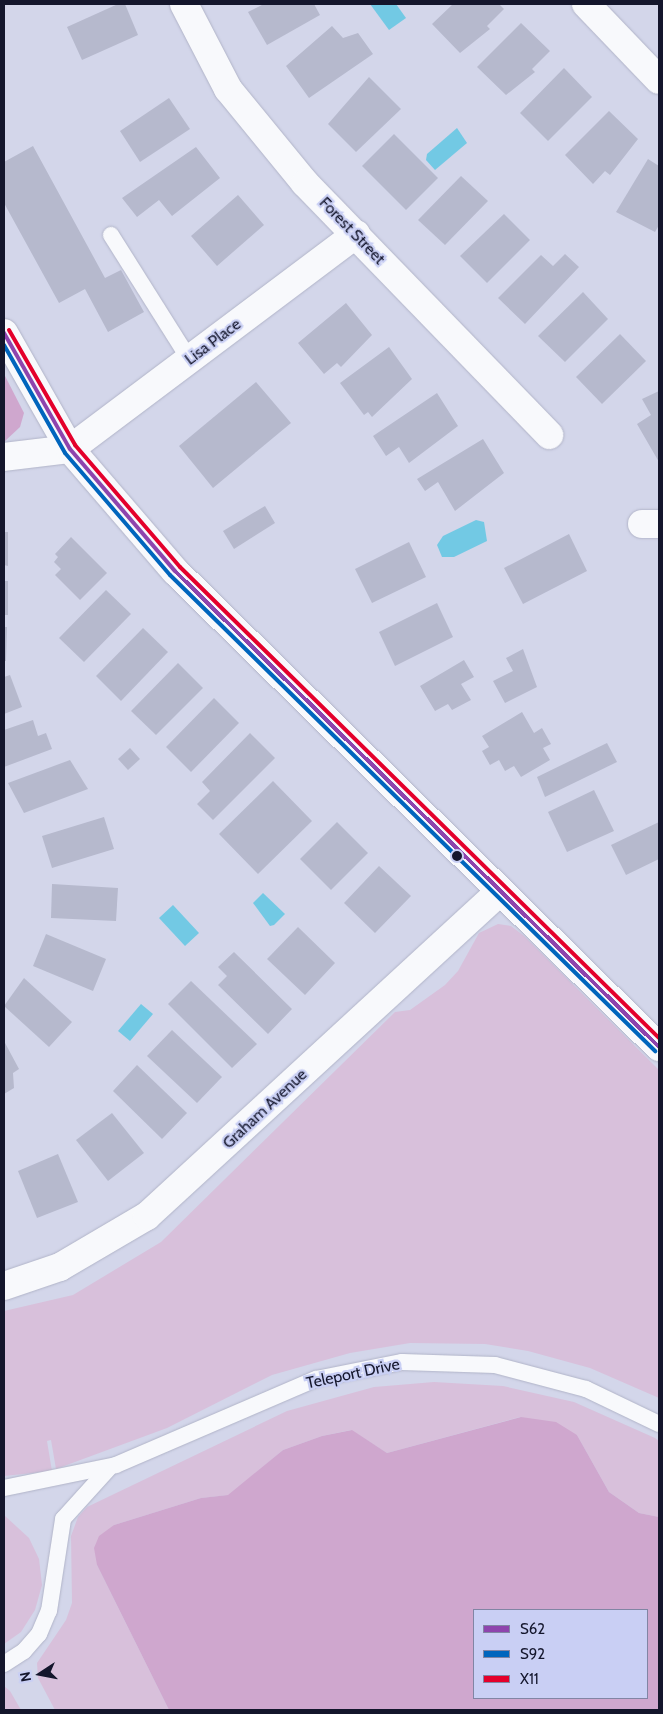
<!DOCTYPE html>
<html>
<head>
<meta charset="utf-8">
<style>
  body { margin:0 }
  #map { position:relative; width:663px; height:1714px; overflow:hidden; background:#d3d6ea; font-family:Cabin,sans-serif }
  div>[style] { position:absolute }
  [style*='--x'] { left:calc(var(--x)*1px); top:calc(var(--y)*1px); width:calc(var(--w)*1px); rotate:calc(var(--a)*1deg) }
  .green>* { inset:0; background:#d8c0db }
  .forest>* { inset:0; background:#cfa7ce }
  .water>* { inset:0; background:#72c9e4 }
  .building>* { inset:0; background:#b6b9cd }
  .roads { filter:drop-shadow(0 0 1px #b1b4c8) drop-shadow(0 0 1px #b1b4c8) }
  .lane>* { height:16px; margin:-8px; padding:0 8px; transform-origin:8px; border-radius:8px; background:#f8f9fc }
  .street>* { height:28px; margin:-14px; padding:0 14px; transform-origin:14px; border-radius:14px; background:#f8f9fc }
  .secondary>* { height:28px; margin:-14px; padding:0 14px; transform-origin:14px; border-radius:14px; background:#f8f9fc }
  .bus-1>* { height:4px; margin:-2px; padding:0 2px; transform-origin:2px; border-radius:2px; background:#8e44ad }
  .bus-2>* { height:4px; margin:-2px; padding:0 2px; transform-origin:2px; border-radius:2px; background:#0065bd }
  .bus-3>* { height:4px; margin:-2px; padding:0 2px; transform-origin:2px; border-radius:2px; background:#e4002b }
  .dots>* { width:14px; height:14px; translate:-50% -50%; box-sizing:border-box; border:2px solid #c9cff4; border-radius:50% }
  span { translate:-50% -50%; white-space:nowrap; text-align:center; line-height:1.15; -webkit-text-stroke:4.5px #c9cff4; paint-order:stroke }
  .street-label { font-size:16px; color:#14162c }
  .frame { position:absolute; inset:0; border:5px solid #14162c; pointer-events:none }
  .legend { position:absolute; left:473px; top:1609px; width:175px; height:90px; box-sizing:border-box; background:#c9cff4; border:1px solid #8185a4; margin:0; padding:6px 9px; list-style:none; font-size:15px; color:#14162c }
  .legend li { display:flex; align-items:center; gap:10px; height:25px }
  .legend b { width:25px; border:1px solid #8185a4 }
  .north { position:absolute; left:15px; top:1649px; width:50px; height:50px; -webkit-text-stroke:4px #c9cff4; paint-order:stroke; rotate:259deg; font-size:14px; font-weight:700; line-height:20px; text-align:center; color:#14162c }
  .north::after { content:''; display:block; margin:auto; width:18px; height:22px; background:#14162c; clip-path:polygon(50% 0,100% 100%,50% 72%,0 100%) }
</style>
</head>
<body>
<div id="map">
  <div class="green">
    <i style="clip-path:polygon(498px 924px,511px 926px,524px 936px,659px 1070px,659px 1398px,590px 1368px,528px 1351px,485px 1344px,410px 1343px,350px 1353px,272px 1375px,167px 1428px,56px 1469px,51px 1440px,47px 1441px,52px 1471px,4px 1476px,4px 1311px,73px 1295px,161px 1242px,395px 1012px,410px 1010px,445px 985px,458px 971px,479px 933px)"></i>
    <i style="clip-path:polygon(434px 1382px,503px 1386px,574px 1402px,655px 1438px,659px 1441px,659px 1517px,639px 1513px,609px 1492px,577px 1435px,520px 1417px,387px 1453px,351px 1430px,322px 1436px,283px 1450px,229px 1495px,201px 1498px,114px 1525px,97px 1565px,169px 1710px,55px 1710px,38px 1678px,37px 1663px,66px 1620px,72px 1603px,71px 1536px,78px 1517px,87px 1507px,287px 1411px,374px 1387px)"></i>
    <i style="clip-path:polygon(4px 1515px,29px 1538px,39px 1559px,42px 1585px,35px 1610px,21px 1632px,4px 1644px)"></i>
    <i style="clip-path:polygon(4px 1686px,10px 1691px,21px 1710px,4px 1710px)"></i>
  </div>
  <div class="forest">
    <i style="clip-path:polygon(4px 374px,24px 413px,20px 427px,4px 442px)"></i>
    <i style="clip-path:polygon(evenodd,521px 1417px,556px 1422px,577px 1435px,609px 1492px,639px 1513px,659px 1517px,659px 1710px,169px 1710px,97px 1565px,94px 1548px,99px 1536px,114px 1525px,201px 1498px,228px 1495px,283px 1450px,322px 1436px,352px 1430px,387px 1453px,521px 1417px,474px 1610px,647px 1610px,647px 1698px,474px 1698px,474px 1610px)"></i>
  </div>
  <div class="water">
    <i style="clip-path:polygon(370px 4px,396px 4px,406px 18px,389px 30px)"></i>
    <i style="clip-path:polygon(457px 128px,467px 143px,435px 170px,426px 160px,427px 154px)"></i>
    <i style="clip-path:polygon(476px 520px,484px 522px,487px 541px,454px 557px,442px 557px,437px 545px,443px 536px)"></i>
    <i style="clip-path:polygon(263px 893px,285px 914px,274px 925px,270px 926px,253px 903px)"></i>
    <i style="clip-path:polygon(173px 905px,199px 933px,185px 946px,159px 918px)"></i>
    <i style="clip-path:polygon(141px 1004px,153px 1014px,130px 1041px,118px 1031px)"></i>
  </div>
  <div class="building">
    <i style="clip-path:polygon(118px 4px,125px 4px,138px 35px,82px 60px,67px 27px)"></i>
    <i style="clip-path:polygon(264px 4px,314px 4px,320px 15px,267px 45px,248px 12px)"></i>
    <i style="clip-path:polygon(453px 4px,499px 4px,504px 9px,487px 26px,490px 29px,460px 53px,432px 24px)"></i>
    <i style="clip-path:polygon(521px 23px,550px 51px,532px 69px,535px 72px,506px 95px,477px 67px)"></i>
    <i style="clip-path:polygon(332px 26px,343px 38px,358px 33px,373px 54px,309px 98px,286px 66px)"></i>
    <i style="clip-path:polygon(564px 68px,592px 97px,548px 141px,520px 113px)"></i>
    <i style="clip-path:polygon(369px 77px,401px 109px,356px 152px,328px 124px)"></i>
    <i style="clip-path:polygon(169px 98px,190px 129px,140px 162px,120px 131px)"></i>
    <i style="clip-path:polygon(609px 111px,638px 139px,610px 175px,605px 171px,593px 184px,565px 155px)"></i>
    <i style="clip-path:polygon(394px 134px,438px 178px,406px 210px,362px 166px)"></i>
    <i style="clip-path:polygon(33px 146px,105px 278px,121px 270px,144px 312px,108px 332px,85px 289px,59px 303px,4px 203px,4px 162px)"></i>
    <i style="clip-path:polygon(196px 147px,220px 178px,172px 216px,159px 200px,137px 217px,122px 198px)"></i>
    <i style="clip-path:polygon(648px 159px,659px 166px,659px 225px,655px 232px,616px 212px)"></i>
    <i style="clip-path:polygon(461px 176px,488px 201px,445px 245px,418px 220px)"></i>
    <i style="clip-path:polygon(238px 195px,264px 225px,217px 266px,191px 236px)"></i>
    <i style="clip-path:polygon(504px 214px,530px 240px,487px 283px,460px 256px)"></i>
    <i style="clip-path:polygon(565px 254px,579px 267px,525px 324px,498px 298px,541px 255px,553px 266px)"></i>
    <i style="clip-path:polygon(583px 292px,608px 319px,565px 362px,538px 336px)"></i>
    <i style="clip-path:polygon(346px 303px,372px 335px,341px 367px,337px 363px,324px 374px,298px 343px)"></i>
    <i style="clip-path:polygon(620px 334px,646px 361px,602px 404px,576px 377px)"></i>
    <i style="clip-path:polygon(389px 347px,412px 379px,372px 417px,368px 412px,364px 415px,340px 383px)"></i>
    <i style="clip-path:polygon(256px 382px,291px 423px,213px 488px,179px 446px)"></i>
    <i style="clip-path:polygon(659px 391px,659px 462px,637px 424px,651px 415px,642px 399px)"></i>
    <i style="clip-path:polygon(437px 393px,458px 426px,409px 463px,399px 447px,386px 456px,373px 436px)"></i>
    <i style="clip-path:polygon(483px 439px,504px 473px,455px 511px,438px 482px,425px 491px,417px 479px)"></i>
    <i style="clip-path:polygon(265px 506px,275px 523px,234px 549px,223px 531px)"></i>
    <i style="clip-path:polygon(4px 532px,8px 532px,8px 566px,4px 565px)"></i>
    <i style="clip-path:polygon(569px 534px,587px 571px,523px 604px,504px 568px)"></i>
    <i style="clip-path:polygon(71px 537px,107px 573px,80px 600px,55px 575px,61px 569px,54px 562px,58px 557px,55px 554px)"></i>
    <i style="clip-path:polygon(409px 542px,426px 577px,372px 603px,355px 569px)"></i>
    <i style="clip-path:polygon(4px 581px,8px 581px,8px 615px,4px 615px)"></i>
    <i style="clip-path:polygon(106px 590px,131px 614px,84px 662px,59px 638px)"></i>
    <i style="clip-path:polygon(437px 603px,453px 637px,395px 666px,379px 632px)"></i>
    <i style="clip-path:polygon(4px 627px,7px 627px,6px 661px,4px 661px)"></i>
    <i style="clip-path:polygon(143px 628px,168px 652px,121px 701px,96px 676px)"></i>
    <i style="clip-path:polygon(523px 649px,537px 687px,505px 703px,493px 681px,513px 671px,506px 658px)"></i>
    <i style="clip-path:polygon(464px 660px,474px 677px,461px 684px,471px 700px,452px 710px,448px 704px,435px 711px,420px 686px)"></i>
    <i style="clip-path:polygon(178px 663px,203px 688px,156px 735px,131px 711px)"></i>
    <i style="clip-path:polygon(10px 675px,22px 707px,4px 714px,4px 677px)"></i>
    <i style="clip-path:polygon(214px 698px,239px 723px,191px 772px,166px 747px)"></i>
    <i style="clip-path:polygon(522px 712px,534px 733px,542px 728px,551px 744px,543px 748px,550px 760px,521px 777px,514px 766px,505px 771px,499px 760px,490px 765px,482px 751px,489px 747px,482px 736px)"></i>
    <i style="clip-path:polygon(33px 720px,38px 736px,46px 733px,52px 749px,4px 767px,4px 730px)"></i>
    <i style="clip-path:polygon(250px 733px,275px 758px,213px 820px,197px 804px,210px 791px,202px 782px)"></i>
    <i style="clip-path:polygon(607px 743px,617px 762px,545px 797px,537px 777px)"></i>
    <i style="clip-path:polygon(130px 748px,140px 759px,128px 770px,118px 759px)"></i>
    <i style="clip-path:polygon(70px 760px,88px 789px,24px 813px,8px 783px)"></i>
    <i style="clip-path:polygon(273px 781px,312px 821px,258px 874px,219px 834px)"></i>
    <i style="clip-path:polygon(594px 790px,614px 831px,567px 852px,548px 812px)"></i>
    <i style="clip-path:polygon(104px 817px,114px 849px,52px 868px,42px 836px)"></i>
    <i style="clip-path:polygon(337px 822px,368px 853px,331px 890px,300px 859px)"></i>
    <i style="clip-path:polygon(659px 822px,659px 859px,626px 875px,611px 845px)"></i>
    <i style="clip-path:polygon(379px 866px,411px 896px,375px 933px,344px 903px)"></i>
    <i style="clip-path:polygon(52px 884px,118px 888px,116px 921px,51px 918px)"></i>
    <i style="clip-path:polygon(298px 927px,335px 963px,305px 995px,267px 959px)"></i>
    <i style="clip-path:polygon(46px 934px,106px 959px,93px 991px,33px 966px)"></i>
    <i style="clip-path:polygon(234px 952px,292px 1009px,268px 1034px,218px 985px,227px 976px,218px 967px)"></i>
    <i style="clip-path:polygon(24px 978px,72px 1022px,49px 1047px,4px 1006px)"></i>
    <i style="clip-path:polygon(191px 981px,257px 1044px,232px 1068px,168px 1004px)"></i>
    <i style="clip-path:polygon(172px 1030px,222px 1077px,197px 1103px,147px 1056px)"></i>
    <i style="clip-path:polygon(4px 1041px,19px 1069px,13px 1073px,14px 1088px,4px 1094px)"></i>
    <i style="clip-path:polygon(137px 1065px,187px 1113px,162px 1139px,113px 1091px)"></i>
    <i style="clip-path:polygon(112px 1113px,144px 1153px,108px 1181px,76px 1140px)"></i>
    <i style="clip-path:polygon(58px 1154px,78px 1202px,37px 1218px,18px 1171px)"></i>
  </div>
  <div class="roads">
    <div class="lane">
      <i style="--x:111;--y:235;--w:146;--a:57.8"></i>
      <i style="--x:4;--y:1488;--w:114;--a:-11.6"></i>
      <i style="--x:116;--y:1465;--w:218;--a:-23.3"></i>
      <i style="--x:316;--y:1379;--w:88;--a:-11.2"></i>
      <i style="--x:402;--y:1362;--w:93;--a:1.8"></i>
      <i style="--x:495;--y:1365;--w:94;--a:14.8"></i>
      <i style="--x:586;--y:1389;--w:81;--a:25.6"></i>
      <i style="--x:4;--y:1664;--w:24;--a:-33"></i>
      <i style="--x:24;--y:1651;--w:23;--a:-49"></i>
      <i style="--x:39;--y:1634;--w:25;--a:-67"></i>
      <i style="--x:49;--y:1611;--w:93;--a:-81.3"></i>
      <i style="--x:63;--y:1519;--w:70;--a:-47.9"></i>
    </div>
    <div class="street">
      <i style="--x:184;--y:4;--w:96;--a:62.6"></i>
      <i style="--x:228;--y:89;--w:122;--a:50.7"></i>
      <i style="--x:305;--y:183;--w:351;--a:45.9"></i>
      <i style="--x:586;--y:4;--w:105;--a:46.2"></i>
      <i style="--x:4;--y:457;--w:66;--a:-6.9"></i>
      <i style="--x:70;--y:449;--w:358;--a:-36.9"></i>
      <i style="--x:642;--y:524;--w:17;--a:0"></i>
      <i style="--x:4;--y:1286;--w:59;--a:-18.7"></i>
      <i style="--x:60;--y:1267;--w:101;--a:-30.4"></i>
      <i style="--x:147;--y:1216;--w:480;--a:-42.6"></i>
    </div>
    <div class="secondary">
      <i style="--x:4;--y:333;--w:133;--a:60.4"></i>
      <i style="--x:70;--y:449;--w:161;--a:49.3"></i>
      <i style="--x:175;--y:571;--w:679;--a:44.52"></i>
    </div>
  </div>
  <div class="bus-1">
    <i style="--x:4;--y:333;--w:133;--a:60.4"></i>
    <i style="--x:70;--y:449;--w:161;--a:49.3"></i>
    <i style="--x:175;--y:571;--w:679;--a:44.52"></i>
  </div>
  <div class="bus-2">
    <i style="--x:4;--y:345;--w:124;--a:60.5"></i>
    <i style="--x:65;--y:453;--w:161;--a:49.3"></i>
    <i style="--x:170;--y:575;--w:680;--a:44.46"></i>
  </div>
  <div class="bus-3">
    <i style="--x:9;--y:330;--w:133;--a:60.1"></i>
    <i style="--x:75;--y:445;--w:161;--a:49.3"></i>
    <i style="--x:180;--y:567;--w:672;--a:44.52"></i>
  </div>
  <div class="dots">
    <i style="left:457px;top:856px;background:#14162c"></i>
  </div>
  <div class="street-label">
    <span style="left:352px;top:231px;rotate:46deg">Forest Street</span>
    <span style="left:213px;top:342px;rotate:-37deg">Lisa Place</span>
    <span style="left:265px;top:1109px;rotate:-43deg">Graham Avenue</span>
    <span style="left:353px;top:1374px;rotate:-12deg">Teleport Drive</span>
  </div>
  <div class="frame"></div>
  <ul class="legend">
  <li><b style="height:6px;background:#8e44ad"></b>S62</li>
  <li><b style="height:6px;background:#0065bd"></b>S92</li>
  <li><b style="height:6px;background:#e4002b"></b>X11</li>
  </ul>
  <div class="north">N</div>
</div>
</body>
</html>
